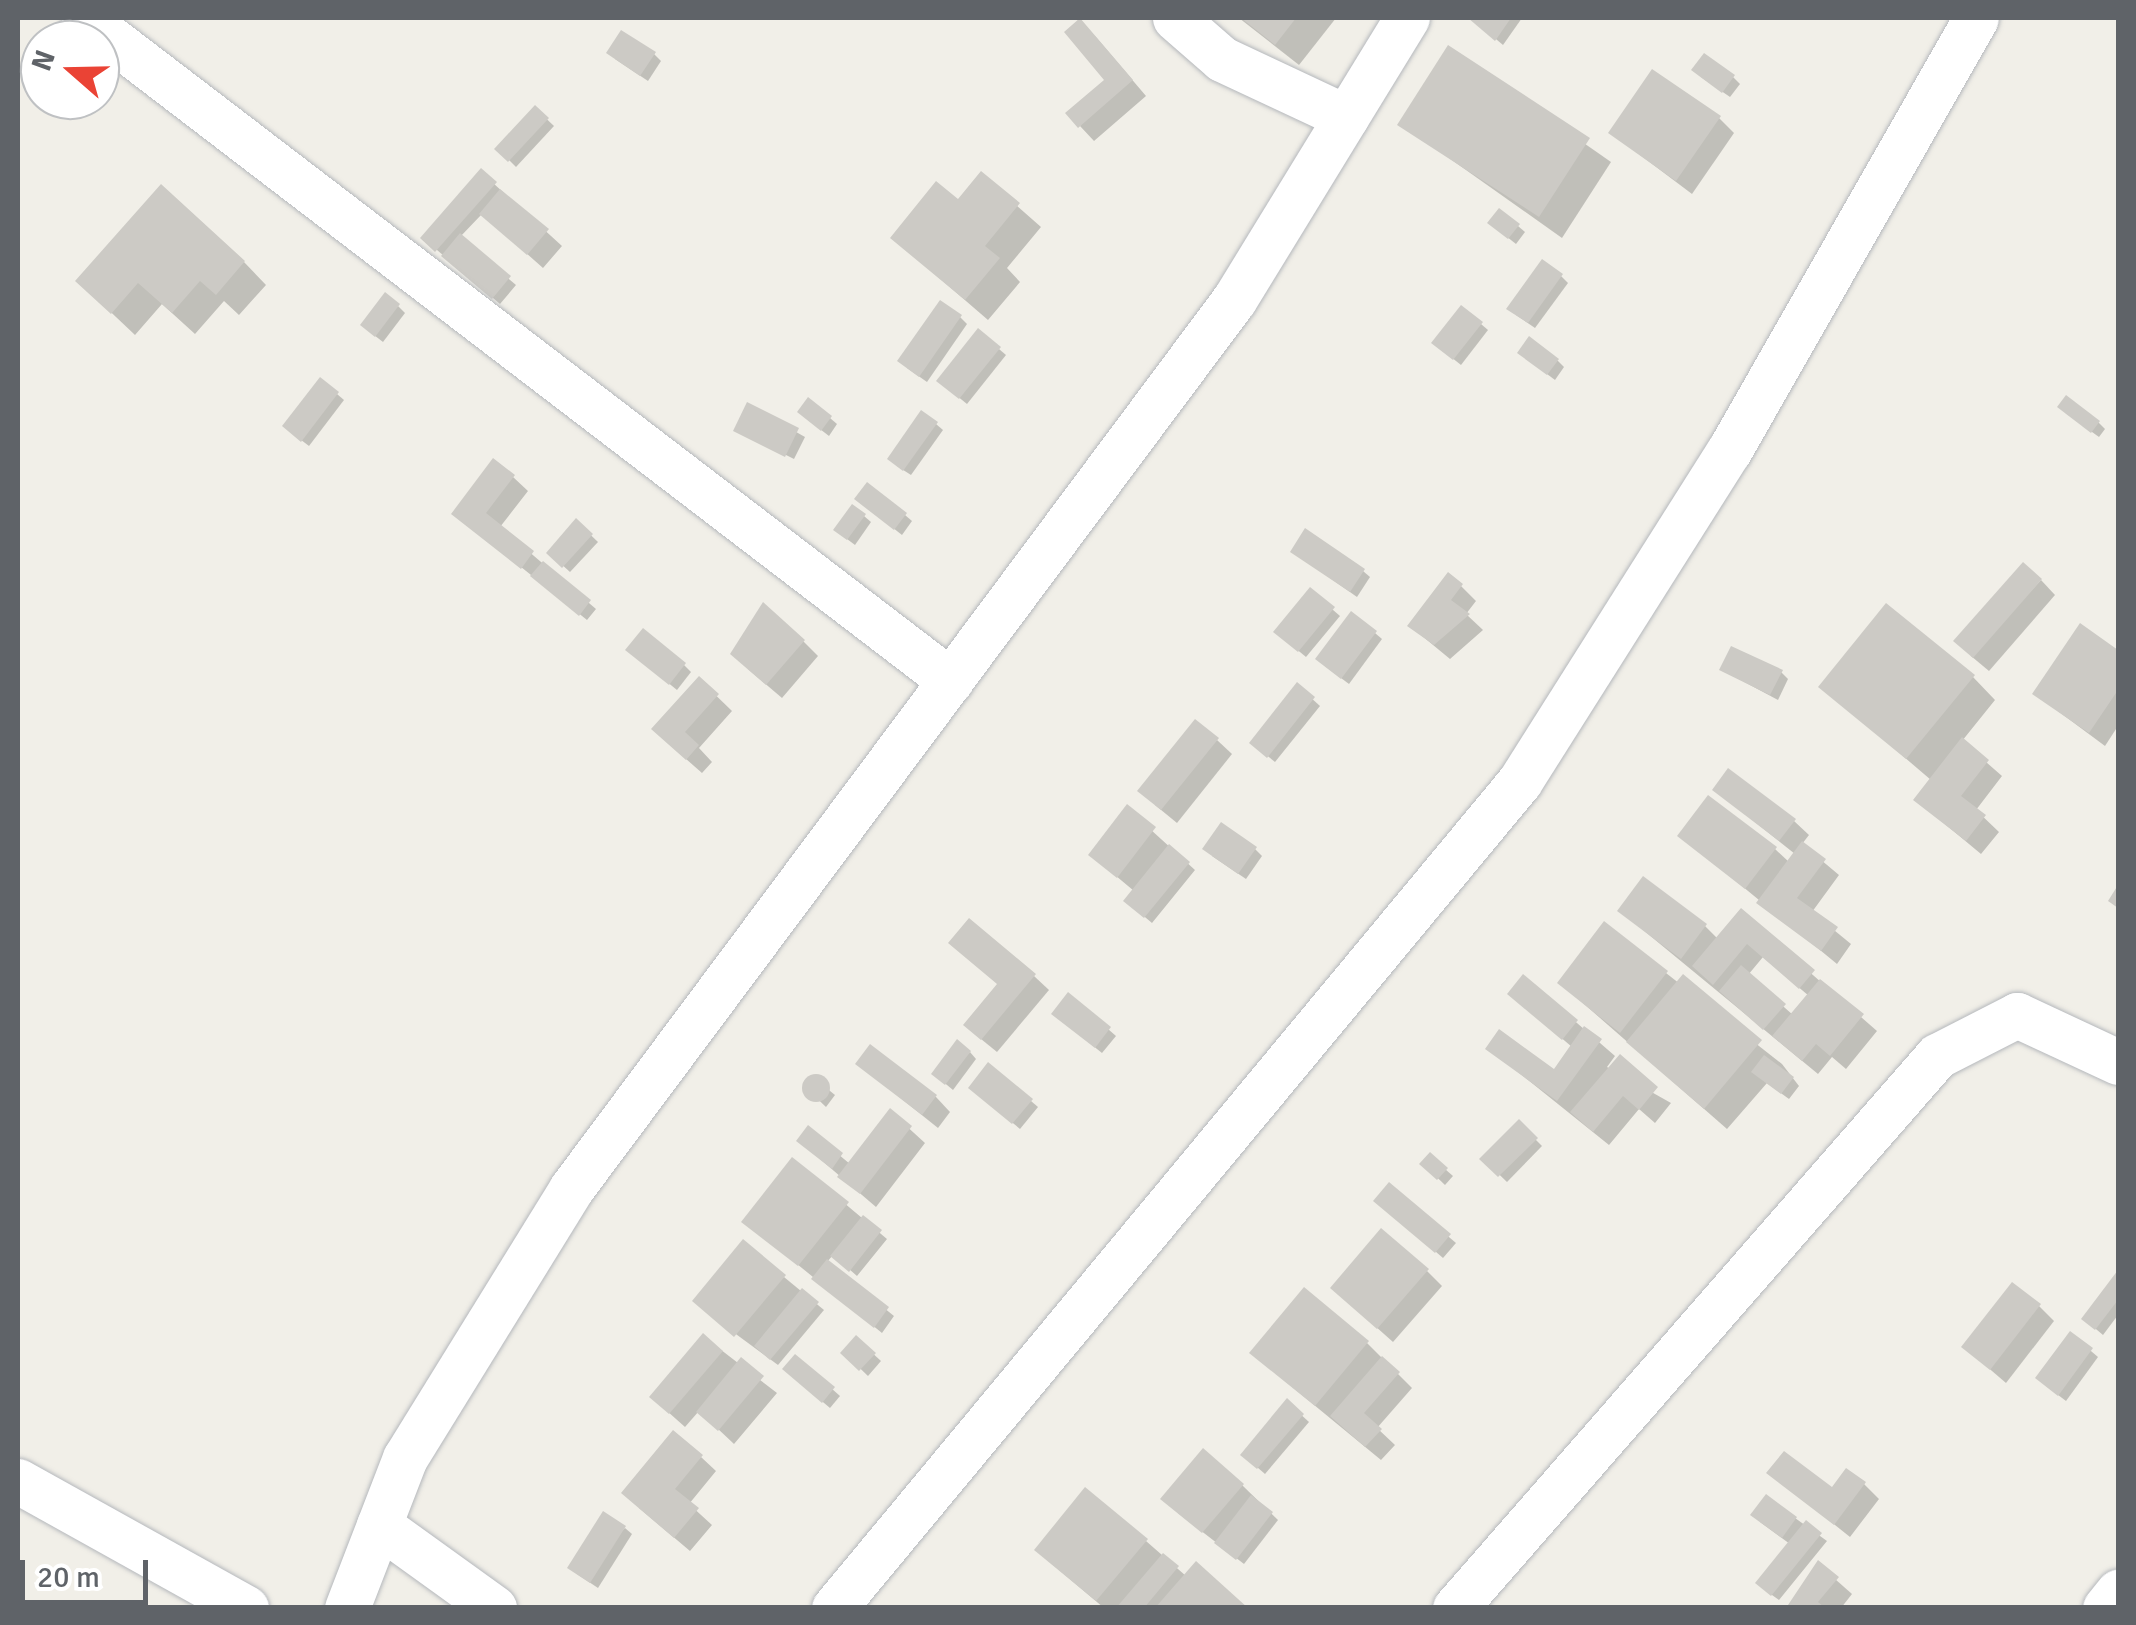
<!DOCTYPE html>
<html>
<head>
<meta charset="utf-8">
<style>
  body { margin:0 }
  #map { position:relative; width:2136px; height:1625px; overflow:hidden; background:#f1efe8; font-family:Signika,sans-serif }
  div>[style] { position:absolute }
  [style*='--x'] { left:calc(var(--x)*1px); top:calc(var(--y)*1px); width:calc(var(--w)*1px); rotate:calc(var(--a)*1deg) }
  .shadow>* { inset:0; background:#0003 }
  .building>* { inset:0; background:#cccac5 }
  .round { border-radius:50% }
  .roads { filter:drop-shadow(0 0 2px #b5b8bc) drop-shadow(0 0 2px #b5b8bc) }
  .minor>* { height:45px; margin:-22.5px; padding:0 22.5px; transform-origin:22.5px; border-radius:22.5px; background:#fff }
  span { translate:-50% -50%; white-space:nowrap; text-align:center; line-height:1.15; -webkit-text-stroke:8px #fff; paint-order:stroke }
  .frame { position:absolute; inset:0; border:20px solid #5f6368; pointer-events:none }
  .north { position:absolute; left:20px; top:20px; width:100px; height:100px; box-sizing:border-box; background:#fff; border:2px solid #bfc1c3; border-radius:50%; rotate:290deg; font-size:28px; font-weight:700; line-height:40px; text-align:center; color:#5f6368 }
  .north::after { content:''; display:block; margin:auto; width:35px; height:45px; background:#ea4335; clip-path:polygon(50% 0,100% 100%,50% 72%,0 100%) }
  .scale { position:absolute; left:20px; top:1560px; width:128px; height:45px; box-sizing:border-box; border:5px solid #5f6368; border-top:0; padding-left:12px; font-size:30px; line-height:35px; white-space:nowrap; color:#5f6368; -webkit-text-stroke:8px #fff; paint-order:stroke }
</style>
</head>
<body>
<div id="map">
  <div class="shadow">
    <i style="clip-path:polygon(1239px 18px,1336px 18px,1299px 65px)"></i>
    <i style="clip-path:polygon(1471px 18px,1522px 18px,1503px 45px)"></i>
    <i style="clip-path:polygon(1095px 36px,1146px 96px,1094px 141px,1080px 126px,1108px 80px)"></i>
    <i style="clip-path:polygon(1449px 49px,1611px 162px,1562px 238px,1401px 124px)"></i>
    <i style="clip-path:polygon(654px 54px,661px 61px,648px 81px,615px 59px)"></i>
    <i style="clip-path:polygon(1701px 77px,1733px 77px,1740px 84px,1730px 97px)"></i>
    <i style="clip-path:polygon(535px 108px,554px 126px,516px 167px,497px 148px)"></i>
    <i style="clip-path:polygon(1719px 118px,1734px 133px,1692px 194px,1611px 133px)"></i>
    <i style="clip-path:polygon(481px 172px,562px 246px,543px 268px,482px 214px,460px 237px,516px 285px,500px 304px,423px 238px)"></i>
    <i style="clip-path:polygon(982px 175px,1041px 227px,1007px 268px,1020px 282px,988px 320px,893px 238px,959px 203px)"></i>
    <i style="clip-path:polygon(1518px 226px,1525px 232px,1516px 244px,1497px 229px)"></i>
    <i style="clip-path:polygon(244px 262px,266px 285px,239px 315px,224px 301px,195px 334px,162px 304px,135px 335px,78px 281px)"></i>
    <i style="clip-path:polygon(1561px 276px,1568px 283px,1535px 328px,1516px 315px)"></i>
    <i style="clip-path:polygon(398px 306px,405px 313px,383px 342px,370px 332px)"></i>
    <i style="clip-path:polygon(960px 317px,967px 324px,927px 382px,907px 368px)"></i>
    <i style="clip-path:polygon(1481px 324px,1488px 330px,1461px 365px,1441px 349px)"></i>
    <i style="clip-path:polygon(999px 349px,1006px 355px,967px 404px,946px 387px)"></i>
    <i style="clip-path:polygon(1527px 359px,1558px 361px,1564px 367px,1555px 380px)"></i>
    <i style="clip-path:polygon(337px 394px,344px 400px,309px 446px,292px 433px)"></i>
    <i style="clip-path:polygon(748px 405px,805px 437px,794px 459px,740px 432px)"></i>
    <i style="clip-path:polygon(2067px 414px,2098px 422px,2105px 429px,2099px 437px)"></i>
    <i style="clip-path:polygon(830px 418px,837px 424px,829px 436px,807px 419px)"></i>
    <i style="clip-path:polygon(936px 424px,943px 430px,911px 475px,897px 466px)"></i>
    <i style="clip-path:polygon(513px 477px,528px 491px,500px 527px,596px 609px,587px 620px,454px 513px)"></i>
    <i style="clip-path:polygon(864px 505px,905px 515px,912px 521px,902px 535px)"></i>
    <i style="clip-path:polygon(864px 516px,871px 522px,855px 545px,843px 536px)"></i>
    <i style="clip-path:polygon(577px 522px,598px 542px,570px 572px,549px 553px)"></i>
    <i style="clip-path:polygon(1293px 552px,1363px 571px,1370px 577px,1357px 597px)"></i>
    <i style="clip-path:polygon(2041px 580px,2055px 595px,1989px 671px,1971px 656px)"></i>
    <i style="clip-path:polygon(1461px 586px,1476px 601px,1466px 614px,1483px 630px,1450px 659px,1410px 626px)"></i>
    <i style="clip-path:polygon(1310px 590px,1340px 616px,1306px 657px,1283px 638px)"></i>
    <i style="clip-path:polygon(2080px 627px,2118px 653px,2118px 726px,2105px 746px,2035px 694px)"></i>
    <i style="clip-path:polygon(1375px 633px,1382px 639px,1349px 684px,1325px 666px)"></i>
    <i style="clip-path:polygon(803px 641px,818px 656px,782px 698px,748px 669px)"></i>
    <i style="clip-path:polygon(635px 656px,684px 665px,691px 672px,677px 690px)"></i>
    <i style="clip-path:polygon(1722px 670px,1781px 672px,1788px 679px,1778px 700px)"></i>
    <i style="clip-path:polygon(1973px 677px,1995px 700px,1962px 741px,2002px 776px,1976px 810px,1999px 832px,1981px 854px,1916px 800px,1931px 780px,1821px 686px)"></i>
    <i style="clip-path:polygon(699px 679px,732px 711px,699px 748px,712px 762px,702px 773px,669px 744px)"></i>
    <i style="clip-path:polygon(1298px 686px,1320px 706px,1275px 762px,1259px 749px)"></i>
    <i style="clip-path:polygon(1217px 740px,1232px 754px,1177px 823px,1155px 805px)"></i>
    <i style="clip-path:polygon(1715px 790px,1794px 821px,1809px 835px,1802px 844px,1839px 875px,1812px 912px,1851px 944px,1837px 964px,1681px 836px,1775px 849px,1789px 862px,1795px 854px)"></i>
    <i style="clip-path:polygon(1127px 808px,1195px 870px,1152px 923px,1133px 907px,1134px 891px,1091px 855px)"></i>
    <i style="clip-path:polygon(1255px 849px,1262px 856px,1246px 879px,1212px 856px)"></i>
    <i style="clip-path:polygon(evenodd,1620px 911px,1705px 926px,1718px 939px,1741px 912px,1877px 1031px,1846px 1069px,1832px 1057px,1818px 1074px,1620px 911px,1763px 957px,1809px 996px,1793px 1015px,1748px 975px,1763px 957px)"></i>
    <i style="clip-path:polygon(1666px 973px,1782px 1064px,1799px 1086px,1789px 1099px,1767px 1083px,1727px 1129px,1560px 983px)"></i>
    <i style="clip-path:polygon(1034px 976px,1049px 990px,997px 1052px,981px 1039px,999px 985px)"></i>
    <i style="clip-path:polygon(1524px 977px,1615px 1056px,1607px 1067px,1671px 1103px,1655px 1123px,1639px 1109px,1609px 1145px,1488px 1048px,1554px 1073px,1572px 1047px,1517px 1000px)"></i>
    <i style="clip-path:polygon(1069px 995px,1116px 1036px,1102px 1053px,1061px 1020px)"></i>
    <i style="clip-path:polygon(970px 1052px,976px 1059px,953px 1090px,941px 1080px)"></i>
    <i style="clip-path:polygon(858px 1064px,936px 1097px,950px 1112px,938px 1128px)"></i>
    <i style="clip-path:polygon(814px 1078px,835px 1095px,826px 1107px,806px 1088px)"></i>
    <i style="clip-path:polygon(978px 1094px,1031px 1101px,1038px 1107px,1020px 1129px)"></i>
    <i style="clip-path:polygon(891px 1112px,925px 1143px,876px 1207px,806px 1147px,808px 1129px,850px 1164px)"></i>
    <i style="clip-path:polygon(1519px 1123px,1542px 1146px,1507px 1182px,1483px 1159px)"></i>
    <i style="clip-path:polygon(1430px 1156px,1453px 1176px,1445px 1185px,1423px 1164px)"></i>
    <i style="clip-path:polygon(793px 1160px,887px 1239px,857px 1276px,833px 1255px,827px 1262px,894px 1316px,882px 1333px,744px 1221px)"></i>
    <i style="clip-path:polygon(1389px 1186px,1456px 1243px,1443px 1258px,1384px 1207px)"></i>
    <i style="clip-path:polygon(1427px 1271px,1442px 1286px,1393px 1342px,1348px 1302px)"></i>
    <i style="clip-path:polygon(2118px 1274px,2118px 1315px,2103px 1335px,2084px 1319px)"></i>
    <i style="clip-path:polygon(784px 1277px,824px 1310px,778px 1365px,710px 1315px)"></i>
    <i style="clip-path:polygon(2039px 1306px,2054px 1321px,2006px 1383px,1964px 1347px)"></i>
    <i style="clip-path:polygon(2071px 1334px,2098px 1357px,2066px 1401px,2045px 1385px)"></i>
    <i style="clip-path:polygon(703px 1336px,777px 1393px,734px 1444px,699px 1411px,685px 1427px,667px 1411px)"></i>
    <i style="clip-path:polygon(856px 1338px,881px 1361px,868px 1376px,844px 1353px)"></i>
    <i style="clip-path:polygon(1367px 1343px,1412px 1388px,1377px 1428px,1395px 1445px,1381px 1460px,1268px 1367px)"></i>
    <i style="clip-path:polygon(796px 1357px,840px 1396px,830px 1408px,792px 1376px)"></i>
    <i style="clip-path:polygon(1287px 1402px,1309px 1422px,1265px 1474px,1250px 1461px)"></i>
    <i style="clip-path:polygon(701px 1457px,716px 1471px,689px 1504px,712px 1525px,690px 1551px,639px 1508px)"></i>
    <i style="clip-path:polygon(1770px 1473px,1832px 1491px,1864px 1484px,1879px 1499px,1850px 1537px)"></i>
    <i style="clip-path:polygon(1242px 1485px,1278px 1520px,1244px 1564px,1178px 1513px)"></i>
    <i style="clip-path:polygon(1766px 1497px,1827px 1541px,1779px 1600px,1765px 1590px,1790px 1544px,1760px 1522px)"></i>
    <i style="clip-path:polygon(625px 1528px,632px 1534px,598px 1588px,577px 1574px)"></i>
    <i style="clip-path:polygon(1146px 1541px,1186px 1576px,1245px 1608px,1104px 1608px,1052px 1564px)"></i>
    <i style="clip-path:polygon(1818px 1564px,1852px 1594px,1841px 1608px,1789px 1608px)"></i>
  </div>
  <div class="building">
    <i style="clip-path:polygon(1080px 18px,1133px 80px,1078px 128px,1065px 113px,1104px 80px,1064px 32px)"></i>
    <i style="clip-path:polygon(1241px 18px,1296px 18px,1275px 45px)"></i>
    <i style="clip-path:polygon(1468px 18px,1511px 18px,1495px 41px)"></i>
    <i style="clip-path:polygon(621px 30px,656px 52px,640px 76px,606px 53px)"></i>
    <i style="clip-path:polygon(1448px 45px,1590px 138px,1539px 217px,1397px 125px)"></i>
    <i style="clip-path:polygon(1704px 53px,1735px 75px,1722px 93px,1691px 70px)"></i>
    <i style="clip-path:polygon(1652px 69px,1721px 116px,1676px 181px,1608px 133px)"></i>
    <i style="clip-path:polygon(535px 105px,549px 118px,508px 162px,494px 149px)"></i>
    <i style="clip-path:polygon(481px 168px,497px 182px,435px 252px,420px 238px)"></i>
    <i style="clip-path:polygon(981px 171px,1020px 203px,985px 246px,1000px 258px,965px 300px,890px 238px,936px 181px,958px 199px)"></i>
    <i style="clip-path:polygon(161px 184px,245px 261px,216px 295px,200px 281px,172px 313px,138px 283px,111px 314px,75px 281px)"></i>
    <i style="clip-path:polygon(500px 189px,549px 229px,527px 255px,479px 214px)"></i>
    <i style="clip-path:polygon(1499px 208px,1520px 224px,1508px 239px,1487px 223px)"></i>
    <i style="clip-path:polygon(460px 233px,511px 276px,492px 299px,441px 256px)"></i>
    <i style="clip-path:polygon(1542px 259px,1563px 274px,1528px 323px,1506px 309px)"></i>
    <i style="clip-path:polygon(385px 292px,400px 304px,375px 337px,360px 325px)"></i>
    <i style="clip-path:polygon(940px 300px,962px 315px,919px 377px,897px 361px)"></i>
    <i style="clip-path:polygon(1461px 305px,1483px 322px,1453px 360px,1431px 343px)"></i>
    <i style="clip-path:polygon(978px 328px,1001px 347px,959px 399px,936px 381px)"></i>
    <i style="clip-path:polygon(1529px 336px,1559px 359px,1547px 375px,1517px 353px)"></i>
    <i style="clip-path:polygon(320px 377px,339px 392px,301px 442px,282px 426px)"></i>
    <i style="clip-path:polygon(2066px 395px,2100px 421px,2091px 433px,2057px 407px)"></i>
    <i style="clip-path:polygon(808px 397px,832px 416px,821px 431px,797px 412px)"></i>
    <i style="clip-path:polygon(747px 402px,799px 428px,785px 457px,733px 431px)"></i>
    <i style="clip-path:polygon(921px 410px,938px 422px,903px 471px,887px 459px)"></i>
    <i style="clip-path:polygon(493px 458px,515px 475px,486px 513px,534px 551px,521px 569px,451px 514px)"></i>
    <i style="clip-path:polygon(867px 482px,907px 513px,894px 530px,854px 499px)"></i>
    <i style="clip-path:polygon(852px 504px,866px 514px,847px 540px,833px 530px)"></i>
    <i style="clip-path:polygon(576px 518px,593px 534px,562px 568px,546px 553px)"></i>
    <i style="clip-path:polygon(1305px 528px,1365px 569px,1350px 592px,1290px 552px)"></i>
    <i style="clip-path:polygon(543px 561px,591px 600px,579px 616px,530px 576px)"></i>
    <i style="clip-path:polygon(2023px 562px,2042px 579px,1973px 658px,1953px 641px)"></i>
    <i style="clip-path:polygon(1448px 572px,1463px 584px,1451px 600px,1470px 614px,1434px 645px,1407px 626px)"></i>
    <i style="clip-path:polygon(1310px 587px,1335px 607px,1298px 652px,1273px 632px)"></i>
    <i style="clip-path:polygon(763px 602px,805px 640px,766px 685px,730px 654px)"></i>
    <i style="clip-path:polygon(1886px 603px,1975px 675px,1906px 759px,1818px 687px)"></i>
    <i style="clip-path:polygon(1351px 611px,1377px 631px,1341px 679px,1315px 659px)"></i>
    <i style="clip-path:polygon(2080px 623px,2118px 650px,2118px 690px,2089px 733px,2032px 694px)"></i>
    <i style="clip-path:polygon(643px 628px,686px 663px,669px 685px,625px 650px)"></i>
    <i style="clip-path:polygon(1731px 646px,1783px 670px,1770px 695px,1719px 670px)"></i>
    <i style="clip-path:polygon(699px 676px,719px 694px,685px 732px,699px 745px,686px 760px,651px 729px)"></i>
    <i style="clip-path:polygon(1297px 682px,1315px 697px,1267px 758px,1249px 743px)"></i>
    <i style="clip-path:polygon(1195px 719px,1219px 738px,1161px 810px,1137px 791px)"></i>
    <i style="clip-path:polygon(1962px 737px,1989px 760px,1961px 796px,1986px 815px,1966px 841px,1913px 800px)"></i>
    <i style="clip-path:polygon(1728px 768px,1796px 819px,1779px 841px,1712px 790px)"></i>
    <i style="clip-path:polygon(1708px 795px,1777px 847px,1745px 889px,1677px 836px)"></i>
    <i style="clip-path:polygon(1127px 804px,1156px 827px,1117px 878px,1088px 855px)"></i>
    <i style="clip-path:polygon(1221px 822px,1257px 847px,1238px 874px,1202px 849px)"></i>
    <i style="clip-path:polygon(1802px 841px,1826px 859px,1797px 898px,1838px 927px,1821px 951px,1756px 903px)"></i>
    <i style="clip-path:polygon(1169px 844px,1190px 862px,1144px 918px,1123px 901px)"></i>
    <i style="clip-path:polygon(1643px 876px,1707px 924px,1681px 959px,1617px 911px)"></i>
    <i style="clip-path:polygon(2118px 885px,2118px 908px,2108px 901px)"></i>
    <i style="clip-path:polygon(1741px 908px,1815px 970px,1799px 989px,1747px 944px,1713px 985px,1692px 966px)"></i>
    <i style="clip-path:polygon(969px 918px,1036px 974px,981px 1040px,963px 1025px,997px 984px,948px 943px)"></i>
    <i style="clip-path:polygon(1604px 921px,1668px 971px,1620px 1033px,1557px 983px)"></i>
    <i style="clip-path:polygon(1741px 965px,1786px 1004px,1763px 1030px,1719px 991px)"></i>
    <i style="clip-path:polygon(1523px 974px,1578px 1020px,1562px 1040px,1507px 994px)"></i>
    <i style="clip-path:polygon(1683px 974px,1762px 1040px,1704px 1109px,1626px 1042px)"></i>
    <i style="clip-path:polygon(1820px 979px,1864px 1014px,1830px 1056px,1816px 1044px,1802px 1061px,1772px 1036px)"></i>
    <i style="clip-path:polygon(1068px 992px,1111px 1027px,1095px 1048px,1051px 1014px)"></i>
    <i style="clip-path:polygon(1584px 1026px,1602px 1039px,1557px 1101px,1485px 1049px,1499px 1029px,1554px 1069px)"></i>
    <i style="clip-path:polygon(957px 1039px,971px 1051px,945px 1085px,931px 1074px)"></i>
    <i style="clip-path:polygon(870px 1044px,937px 1095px,922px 1115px,855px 1064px)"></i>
    <i style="clip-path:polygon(1620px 1054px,1658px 1087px,1639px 1110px,1623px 1096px,1593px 1132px,1570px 1112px)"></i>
    <i style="clip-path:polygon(1764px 1055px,1794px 1077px,1781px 1094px,1751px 1072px)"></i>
    <i style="clip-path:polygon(988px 1062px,1033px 1099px,1012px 1124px,968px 1088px)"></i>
    <i class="round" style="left:802px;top:1074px;width:28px;height:28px"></i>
    <i style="clip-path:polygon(890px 1108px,912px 1126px,860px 1194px,837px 1177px)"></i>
    <i style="clip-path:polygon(1519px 1119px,1538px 1138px,1498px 1177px,1479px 1159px)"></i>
    <i style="clip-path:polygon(808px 1125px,843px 1153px,832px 1169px,796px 1141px)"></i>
    <i style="clip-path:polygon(1430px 1152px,1448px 1168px,1437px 1180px,1419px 1164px)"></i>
    <i style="clip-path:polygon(792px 1157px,849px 1202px,798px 1266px,741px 1222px)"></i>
    <i style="clip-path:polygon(1389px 1182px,1451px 1234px,1435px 1253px,1373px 1201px)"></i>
    <i style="clip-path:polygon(863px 1215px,882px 1230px,849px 1272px,830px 1256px)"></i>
    <i style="clip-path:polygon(1381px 1228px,1429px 1269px,1377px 1329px,1330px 1288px)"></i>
    <i style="clip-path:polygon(743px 1239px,786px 1275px,734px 1337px,692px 1301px)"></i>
    <i style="clip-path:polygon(827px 1259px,889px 1307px,874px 1328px,811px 1279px)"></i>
    <i style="clip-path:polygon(2118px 1270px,2118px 1300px,2095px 1330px,2081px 1319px)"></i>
    <i style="clip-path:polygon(2012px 1282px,2041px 1304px,1990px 1370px,1961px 1347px)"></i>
    <i style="clip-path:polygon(1304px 1287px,1369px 1341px,1315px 1406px,1249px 1353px)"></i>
    <i style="clip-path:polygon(802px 1288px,819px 1302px,770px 1360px,754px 1346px)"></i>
    <i style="clip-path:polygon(2070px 1331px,2093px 1348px,2058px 1396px,2035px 1378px)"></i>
    <i style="clip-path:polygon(703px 1333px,723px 1351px,669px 1414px,649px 1397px)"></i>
    <i style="clip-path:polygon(856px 1335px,876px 1353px,859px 1371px,840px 1353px)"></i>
    <i style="clip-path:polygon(795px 1354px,835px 1387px,822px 1403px,782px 1369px)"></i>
    <i style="clip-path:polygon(1382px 1356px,1400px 1372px,1364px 1413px,1382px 1429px,1365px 1447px,1330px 1416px)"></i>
    <i style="clip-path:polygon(741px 1357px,764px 1376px,718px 1431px,696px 1412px)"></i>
    <i style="clip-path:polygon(1287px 1398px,1304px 1414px,1257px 1469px,1240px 1455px)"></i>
    <i style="clip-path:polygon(673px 1430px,703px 1455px,675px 1489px,699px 1508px,674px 1538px,621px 1493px)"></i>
    <i style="clip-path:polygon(1203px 1448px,1244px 1484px,1202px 1533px,1160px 1499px)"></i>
    <i style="clip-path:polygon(1784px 1451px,1832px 1487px,1846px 1468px,1866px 1482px,1834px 1525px,1766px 1473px)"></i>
    <i style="clip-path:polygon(1085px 1487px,1148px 1539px,1096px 1601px,1034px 1550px)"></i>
    <i style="clip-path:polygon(1766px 1494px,1797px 1517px,1782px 1538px,1750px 1515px)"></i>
    <i style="clip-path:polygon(1251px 1495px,1273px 1512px,1236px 1560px,1214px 1543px)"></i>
    <i style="clip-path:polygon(603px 1511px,626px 1526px,590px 1583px,567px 1568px)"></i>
    <i style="clip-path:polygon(1806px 1520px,1822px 1533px,1771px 1596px,1755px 1583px)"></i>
    <i style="clip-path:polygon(1163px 1553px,1179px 1566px,1144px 1608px,1116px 1608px)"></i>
    <i style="clip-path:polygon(1818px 1560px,1839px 1577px,1818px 1602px,1825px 1608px,1786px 1608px)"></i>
    <i style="clip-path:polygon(1196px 1561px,1248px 1608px,1155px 1608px)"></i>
  </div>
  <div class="roads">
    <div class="minor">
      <i style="--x:84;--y:18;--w:1091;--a:37.41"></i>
      <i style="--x:1175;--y:18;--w:62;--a:41.1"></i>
      <i style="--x:1222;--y:59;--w:137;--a:25.1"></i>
      <i style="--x:18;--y:1481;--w:261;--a:29.1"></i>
      <i style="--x:379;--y:1525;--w:142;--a:35.8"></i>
      <i style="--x:347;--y:1608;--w:161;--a:-68.9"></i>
      <i style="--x:405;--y:1458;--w:316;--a:-58.3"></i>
      <i style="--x:571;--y:1189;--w:1109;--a:-53.29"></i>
      <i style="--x:1234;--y:300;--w:331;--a:-58.5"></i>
      <i style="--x:834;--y:1608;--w:1074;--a:-50.32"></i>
      <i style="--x:1520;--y:781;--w:391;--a:-57.7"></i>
      <i style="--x:1729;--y:451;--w:498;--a:-60.3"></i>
      <i style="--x:1455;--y:1608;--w:733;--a:-48.87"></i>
      <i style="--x:1937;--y:1056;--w:90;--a:-27.1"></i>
      <i style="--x:2017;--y:1015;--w:111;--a:25"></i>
      <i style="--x:2105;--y:1608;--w:21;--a:-51"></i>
    </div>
  </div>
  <div class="frame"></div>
  <div class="north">N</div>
  <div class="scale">20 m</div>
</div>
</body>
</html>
